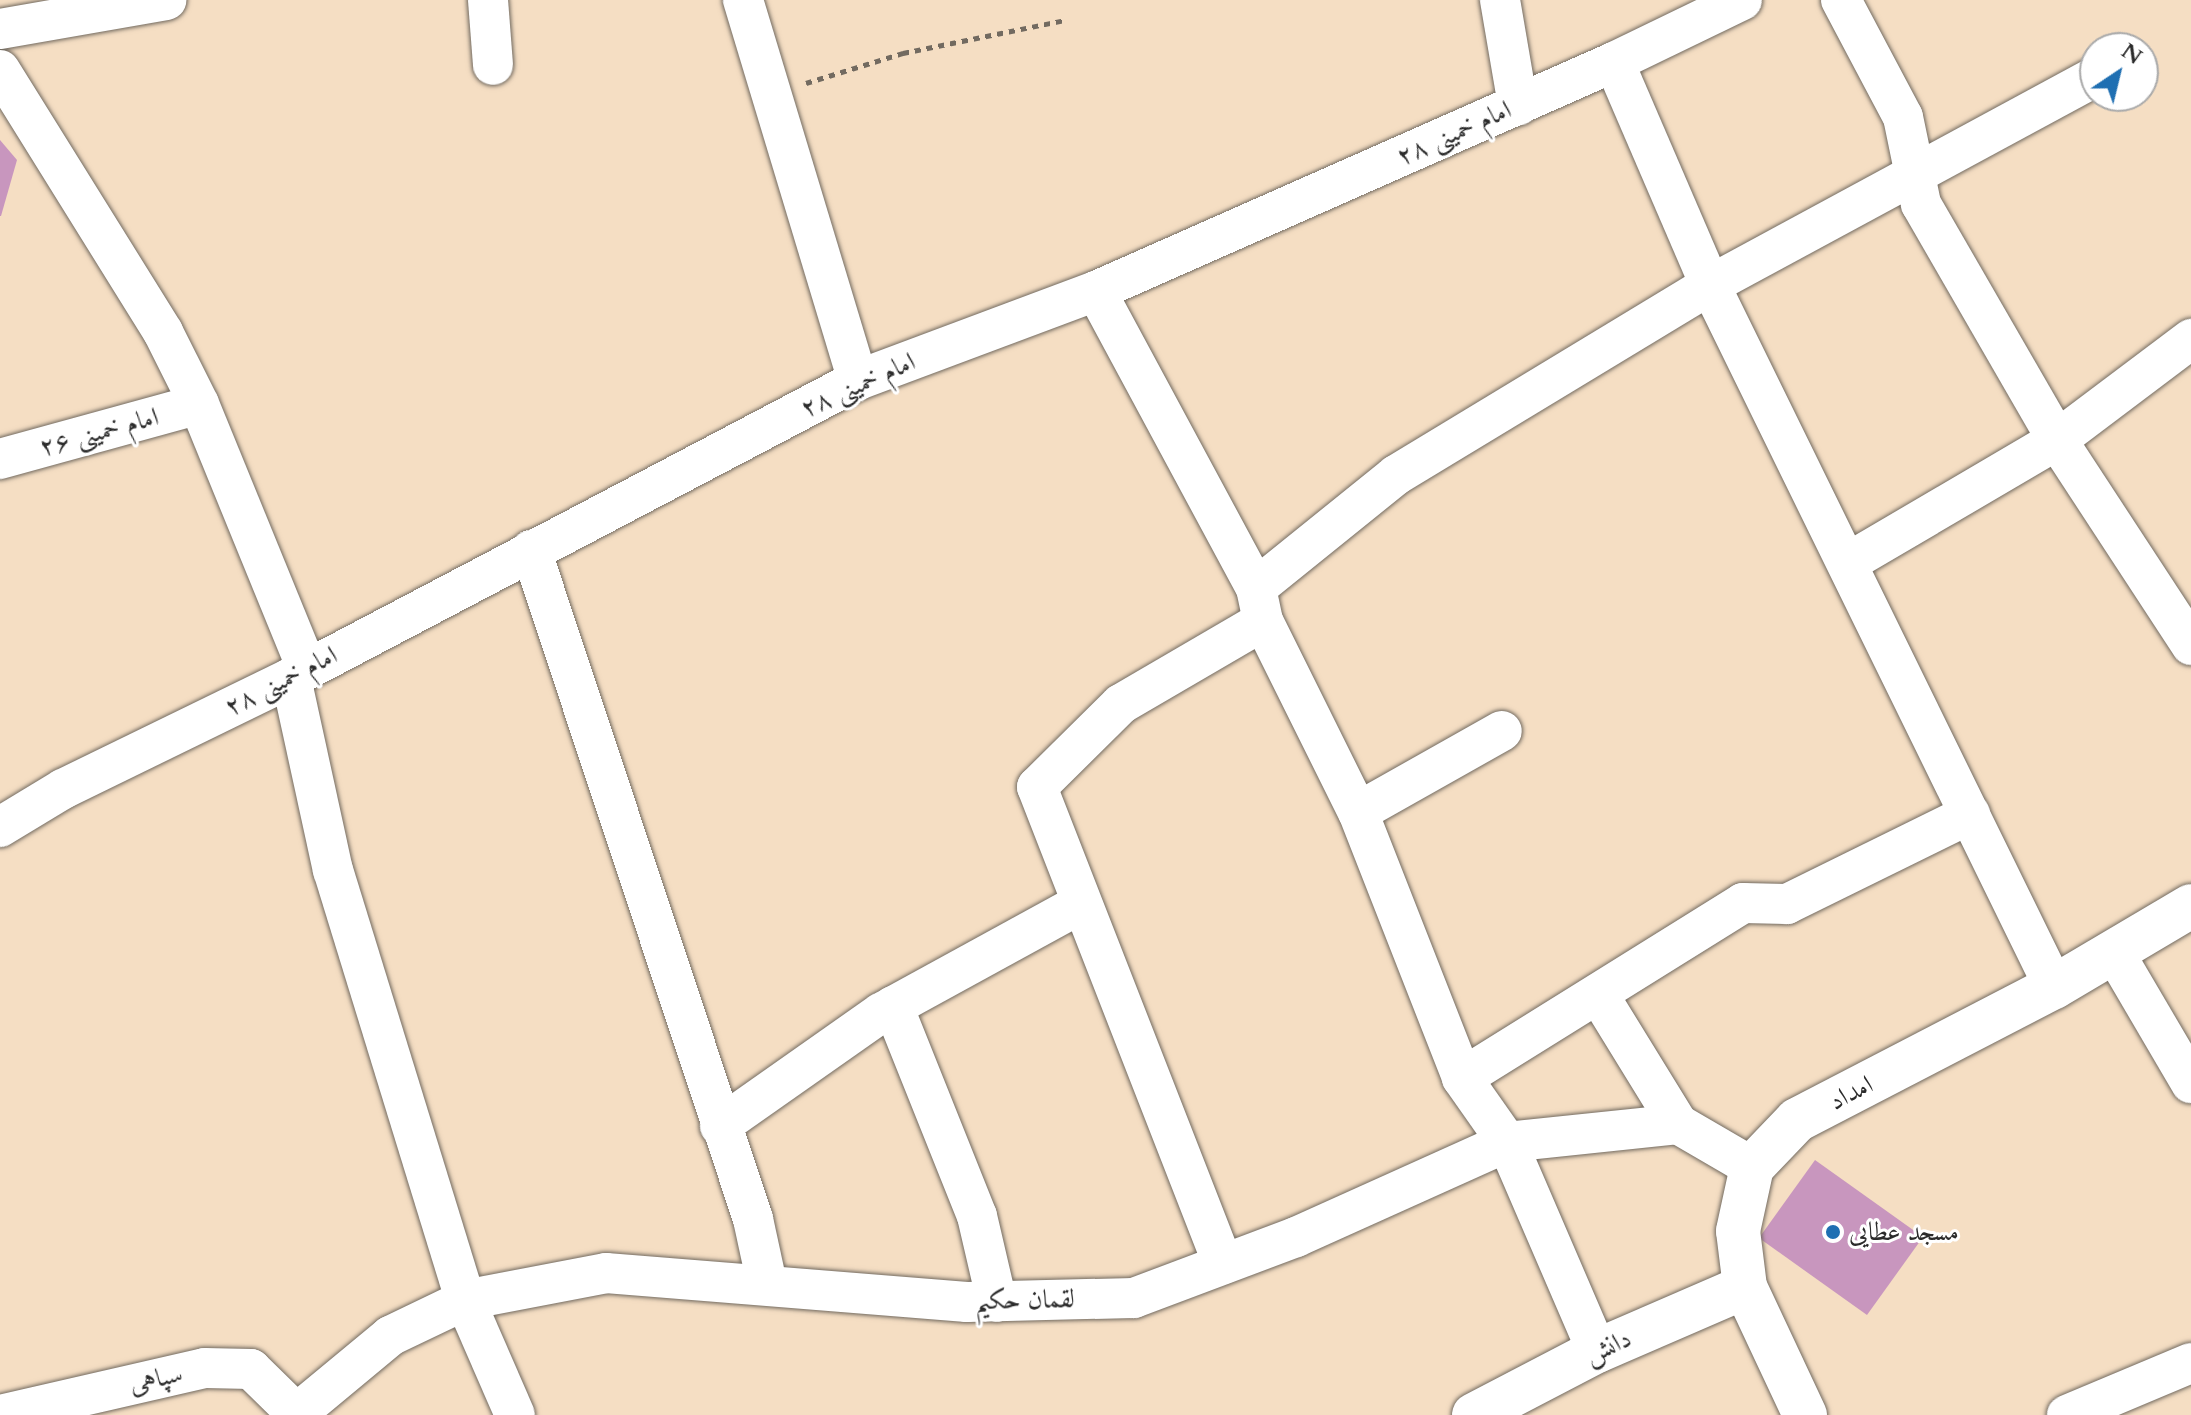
<!DOCTYPE html>
<html>
<head>
<meta charset="utf-8">
<style>
  body { margin:0 }
  #map { position:relative; width:2191px; height:1415px; overflow:hidden; background:#f5dec3; font-family:Cardo,Amiri,serif }
  div>[style] { position:absolute }
  [style*='--x'] { left:calc(var(--x)*1px); top:calc(var(--y)*1px); width:calc(var(--w)*1px); rotate:calc(var(--a)*1deg) }
  .building>* { inset:0; background:#c896be }
  .path>* { height:5px; margin-top:-2.5px; transform-origin:0; background:repeating-linear-gradient(90deg,#726a60 0 6px,transparent 0 12px) }
  .roads { filter:drop-shadow(0 0 2px #726a60) drop-shadow(0 0 2px #726a60) }
  .minor>* { height:40px; margin:-20px; padding:0 20px; transform-origin:20px; border-radius:20px; background:#fff }
  .tertiary>* { height:44px; margin:-22px; padding:0 22px; transform-origin:22px; border-radius:22px; background:#fff }
  .dots>* { width:22px; height:22px; translate:-50% -50%; box-sizing:border-box; border:4px solid #fff; border-radius:50% }
  span { translate:-50% -50%; white-space:nowrap; text-align:center; line-height:1.15; -webkit-text-stroke:6px #fff; paint-order:stroke }
  .street-label { font-size:26px; color:#2b2b2b }
  .poi-label { font-size:26px; color:#2b2b2b }
  .left { translate:0 -50%; text-align:left }
  .north { position:absolute; left:2079px; top:32px; width:80px; height:80px; box-sizing:border-box; background:#fff; border:2px solid #aaa; border-radius:50%; rotate:35deg; font-size:22px; font-weight:700; line-height:32px; text-align:center; color:#2b2b2b }
  .north::after { content:''; display:block; margin:auto; width:28px; height:36px; background:#1f6fb2; clip-path:polygon(50% 0,100% 100%,50% 72%,0 100%) }
</style>
</head>
<body>
<div id="map">
  <div class="building">
    <i style="clip-path:polygon(0 140px,17px 160px,1px 216px,0 216px)"></i>
    <i style="clip-path:polygon(1815px 1160px,1923px 1237px,1867px 1315px,1759px 1238px)"></i>
  </div>
  <div class="path">
    <i style="--x:806;--y:83;--w:102;--a:-17.2"></i>
    <i style="--x:903;--y:53;--w:165;--a:-11.5"></i>
  </div>
  <div class="roads">
    <div class="minor">
      <i style="--x:488;--y:0;--w:65;--a:85.6"></i>
      <i style="--x:743;--y:0;--w:397;--a:73.2"></i>
      <i style="--x:1500;--y:0;--w:107;--a:80.3"></i>
      <i style="--x:1841;--y:0;--w:132;--a:62.1"></i>
      <i style="--x:1903;--y:117;--w:89;--a:78.3"></i>
      <i style="--x:1921;--y:204;--w:272;--a:60"></i>
      <i style="--x:2057;--y:440;--w:245;--a:56.8"></i>
      <i style="--x:0;--y:29;--w:169;--a:-9.9"></i>
      <i style="--x:1614;--y:62;--w:243;--a:66.7"></i>
      <i style="--x:1710;--y:285;--w:782;--a:63.89"></i>
      <i style="--x:0;--y:70;--w:309;--a:58.1"></i>
      <i style="--x:163;--y:332;--w:80;--a:63.4"></i>
      <i style="--x:199;--y:404;--w:286;--a:67.8"></i>
      <i style="--x:1096;--y:291;--w:337;--a:61.7"></i>
      <i style="--x:1256;--y:588;--w:34;--a:78"></i>
      <i style="--x:1263;--y:621;--w:213;--a:63.6"></i>
      <i style="--x:1358;--y:812;--w:286;--a:68.6"></i>
      <i style="--x:1462;--y:1078;--w:78;--a:54.9"></i>
      <i style="--x:1507;--y:1142;--w:228;--a:66.7"></i>
      <i style="--x:0;--y:459;--w:206;--a:-15.4"></i>
      <i style="--x:531;--y:550;--w:705;--a:71.64"></i>
      <i style="--x:753;--y:1219;--w:66;--a:77.8"></i>
      <i style="--x:1849;--y:562;--w:241;--a:-30.4"></i>
      <i style="--x:2057;--y:440;--w:168;--a:-37"></i>
      <i style="--x:1256;--y:588;--w:180;--a:-38.9"></i>
      <i style="--x:1396;--y:475;--w:367;--a:-31.2"></i>
      <i style="--x:1710;--y:285;--w:438;--a:-28.4"></i>
      <i style="--x:291;--y:678;--w:197;--a:77.7"></i>
      <i style="--x:333;--y:870;--w:450;--a:72.9"></i>
      <i style="--x:465;--y:1300;--w:125;--a:66.5"></i>
      <i style="--x:1358;--y:812;--w:165;--a:-29.4"></i>
      <i style="--x:0;--y:827;--w:74;--a:-31.1"></i>
      <i style="--x:63;--y:789;--w:254;--a:-26"></i>
      <i style="--x:291;--y:678;--w:641;--a:-27.73"></i>
      <i style="--x:858;--y:380;--w:254;--a:-20.5"></i>
      <i style="--x:1096;--y:291;--w:566;--a:-23.85"></i>
      <i style="--x:1614;--y:62;--w:142;--a:-25.8"></i>
      <i style="--x:2114;--y:952;--w:152;--a:59.6"></i>
      <i style="--x:1598;--y:994;--w:153;--a:58.4"></i>
      <i style="--x:893;--y:1006;--w:226;--a:68.2"></i>
      <i style="--x:977;--y:1216;--w:88;--a:76.9"></i>
      <i style="--x:1462;--y:1078;--w:331;--a:-31.9"></i>
      <i style="--x:1743;--y:903;--w:44;--a:1.3"></i>
      <i style="--x:1787;--y:904;--w:204;--a:-26.2"></i>
      <i style="--x:720;--y:1126;--w:197;--a:-35.1"></i>
      <i style="--x:881;--y:1013;--w:227;--a:-28.7"></i>
      <i style="--x:1223;--y:1264;--w:512;--a:-111.3"></i>
      <i style="--x:1037;--y:787;--w:118;--a:-44.7"></i>
      <i style="--x:1121;--y:704;--w:164;--a:-30.3"></i>
      <i style="--x:0;--y:1415;--w:210;--a:-12.9"></i>
      <i style="--x:205;--y:1368;--w:46;--a:1.2"></i>
      <i style="--x:251;--y:1369;--w:66;--a:44.4"></i>
      <i style="--x:295;--y:1415;--w:124;--a:-39.7"></i>
      <i style="--x:390;--y:1336;--w:83;--a:-25.6"></i>
      <i style="--x:465;--y:1300;--w:144;--a:-10.8"></i>
      <i style="--x:606;--y:1273;--w:362;--a:4.6"></i>
      <i style="--x:967;--y:1302;--w:167;--a:-1.4"></i>
      <i style="--x:1134;--y:1298;--w:173;--a:-20.6"></i>
      <i style="--x:1296;--y:1237;--w:231;--a:-24.2"></i>
      <i style="--x:1507;--y:1142;--w:172;--a:-6"></i>
      <i style="--x:1678;--y:1124;--w:86;--a:30.2"></i>
      <i style="--x:2067;--y:1415;--w:134;--a:-22.8"></i>
    </div>
    <div class="tertiary">
      <i style="--x:1474;--y:1415;--w:139;--a:-27.5"></i>
      <i style="--x:1597;--y:1351;--w:161;--a:-23.4"></i>
      <i style="--x:1805;--y:1415;--w:141;--a:-115.1"></i>
      <i style="--x:1745;--y:1287;--w:56;--a:-97.1"></i>
      <i style="--x:1738;--y:1231;--w:66;--a:-77.7"></i>
      <i style="--x:1752;--y:1167;--w:65;--a:-46.2"></i>
      <i style="--x:1797;--y:1120;--w:289;--a:-27.4"></i>
      <i style="--x:2054;--y:987;--w:159;--a:-30.6"></i>
    </div>
  </div>
  <div class="dots">
    <i style="left:1833px;top:1232px;background:#1f6fb2"></i>
  </div>
  <div class="street-label">
    <span style="left:1454px;top:133px;rotate:-24deg">امام خمینی ۲۸</span>
    <span style="left:858px;top:385px;rotate:-24deg">امام خمینی ۲۸</span>
    <span style="left:99px;top:432px;rotate:-15deg">امام خمینی ۲۶</span>
    <span style="left:281px;top:681px;rotate:-27deg">امام خمینی ۲۸</span>
    <span style="left:1851px;top:1093px;rotate:-27deg">امداد</span>
    <span style="left:1025px;top:1300px;rotate:-1deg">لقمان حکیم</span>
    <span style="left:1608px;top:1347px;rotate:-25deg">دانش</span>
    <span style="left:156px;top:1379px;rotate:-13deg">سپاهی</span>
  </div>
  <div class="poi-label">
    <span class="left" style="left:1849px;top:1232px">مسجد عطایی</span>
  </div>
  <div class="north">N</div>
</div>
</body>
</html>
